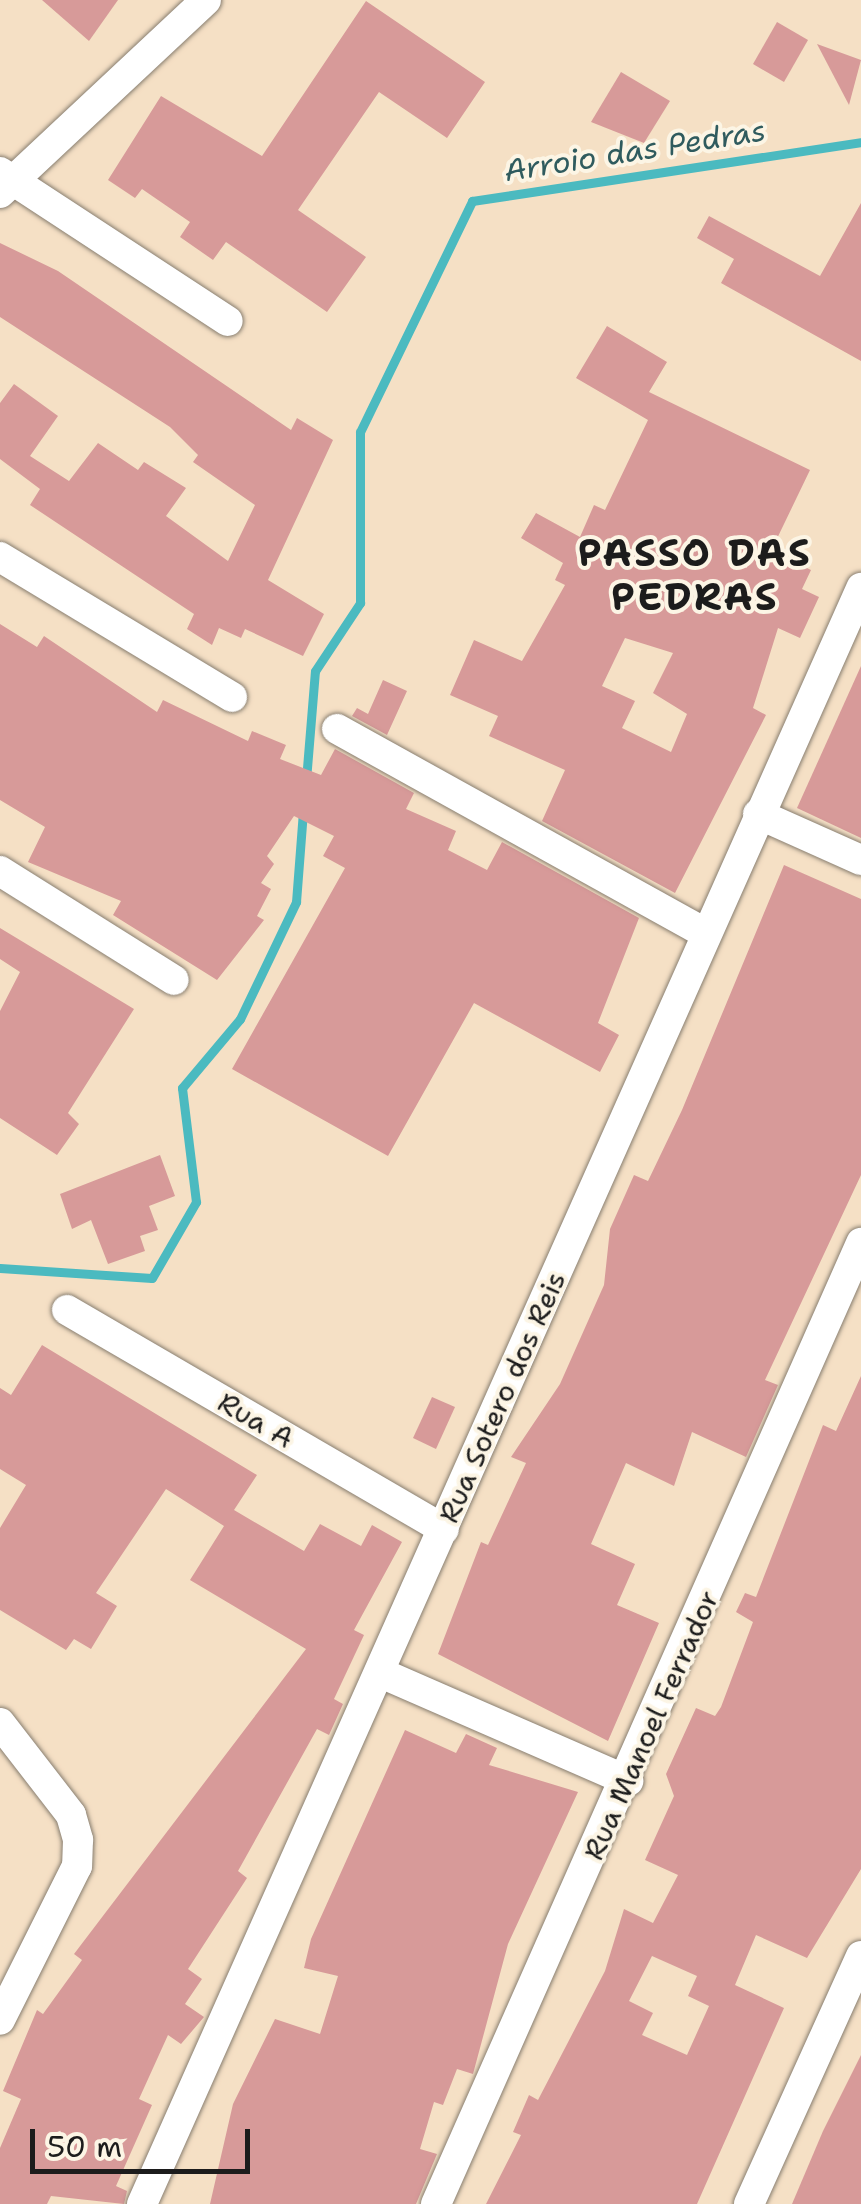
<!DOCTYPE html>
<html>
<head>
<meta charset="utf-8">
<style>
  body { margin:0 }
  #map { position:relative; width:861px; height:2204px; overflow:hidden; background:#f5e0c5; font-family:"Shantell Sans",sans-serif }
  div>[style] { position:absolute }
  [style*='--x'] { left:calc(var(--x)*1px); top:calc(var(--y)*1px); width:calc(var(--w)*1px); rotate:calc(var(--a)*1deg) }
  .stream>* { height:9px; margin:-4.5px; padding:0 4.5px; transform-origin:4.5px; border-radius:4.5px; background:#4bbac0 }
  .building>* { inset:0; background:#d79a99 }
  .roads { filter:drop-shadow(0 0 2px #887e70) drop-shadow(0 0 2px #887e70) }
  .minor>* { height:30px; margin:-15px; padding:0 15px; transform-origin:15px; border-radius:15px; background:#fff }
  span { translate:-50% -50%; white-space:nowrap; text-align:center; line-height:1.15; -webkit-text-stroke:8px #fcf5e5; paint-order:stroke }
  .street-label { font-size:28px; color:#1c1c1c }
  .water-label { font-size:30px; color:#2f5b5e; font-style:italic }
  .district-label { font-size:38px; color:#1c1c1c; font-weight:700; letter-spacing:2.5px }
  .scale { position:absolute; left:30px; top:2129px; width:220px; height:45px; box-sizing:border-box; border:5px solid #1c1c1c; border-top:0; padding-left:12px; font-size:30px; line-height:35px; white-space:nowrap; color:#1c1c1c; -webkit-text-stroke:8px #fcf5e5; paint-order:stroke }
</style>
</head>
<body>
<div id="map">
  <div class="stream">
    <i style="--x:306;--y:780;--w:109;--a:-85.3"></i>
    <i style="--x:315;--y:671;--w:82;--a:-56.5"></i>
    <i style="--x:360;--y:603;--w:171;--a:-90"></i>
    <i style="--x:360;--y:432;--w:257;--a:-64.1"></i>
    <i style="--x:472;--y:201;--w:393;--a:-8.6"></i>
    <i style="--x:0;--y:1268;--w:152;--a:3.8"></i>
    <i style="--x:152;--y:1278;--w:88;--a:-59.9"></i>
    <i style="--x:196;--y:1202;--w:115;--a:-97"></i>
    <i style="--x:182;--y:1088;--w:90;--a:-50"></i>
    <i style="--x:240;--y:1019;--w:130;--a:-64.4"></i>
    <i style="--x:296;--y:902;--w:92;--a:-85.6"></i>
  </div>
  <div class="building">
    <i style="clip-path:polygon(42px 0,118px 0,89px 41px)"></i>
    <i style="clip-path:polygon(366px 1px,485px 82px,447px 138px,379px 92px,298px 210px,366px 257px,327px 312px,226px 242px,213px 260px,180px 237px,190px 222px,142px 189px,135px 198px,108px 180px,161px 96px,262px 156px)"></i>
    <i style="clip-path:polygon(777px 22px,808px 40px,784px 82px,753px 64px)"></i>
    <i style="clip-path:polygon(817px 44px,861px 60px,849px 105px)"></i>
    <i style="clip-path:polygon(621px 72px,670px 101px,644px 143px,591px 122px)"></i>
    <i style="clip-path:polygon(861px 203px,861px 361px,721px 283px,734px 259px,697px 238px,709px 216px,820px 276px)"></i>
    <i style="clip-path:polygon(0 243px,58px 271px,291px 430px,297px 418px,333px 440px,268px 580px,324px 614px,303px 656px,245px 629px,241px 638px,219px 628px,212px 645px,187px 629px,194px 614px,30px 505px,40px 489px,0 459px,0 403px,14px 384px,58px 416px,30px 456px,69px 481px,98px 443px,138px 470px,144px 462px,186px 488px,166px 516px,228px 561px,255px 505px,193px 462px,198px 455px,170px 427px,0 317px)"></i>
    <i style="clip-path:polygon(evenodd,607px 326px,667px 362px,649px 392px,810px 470px,771px 551px,811px 570px,802px 589px,819px 597px,800px 638px,778px 628px,753px 708px,766px 715px,675px 893px,542px 821px,565px 770px,489px 736px,498px 716px,450px 695px,474px 640px,522px 661px,565px 585px,555px 580px,563px 563px,521px 538px,536px 513px,580px 537px,594px 505px,605px 510px,648px 420px,576px 378px,607px 326px,625px 638px,673px 653px,653px 693px,687px 714px,671px 752px,622px 728px,635px 701px,602px 686px,625px 638px)"></i>
    <i style="clip-path:polygon(0 624px,37px 647px,44px 636px,157px 712px,163px 700px,248px 741px,252px 731px,286px 745px,280px 759px,321px 775px,335px 749px,414px 793px,406px 809px,456px 831px,448px 850px,487px 870px,502px 842px,639px 918px,598px 1023px,619px 1035px,600px 1072px,474px 1003px,388px 1156px,232px 1069px,345px 868px,323px 856px,334px 836px,294px 816px,267px 856px,274px 864px,261px 883px,271px 889px,257px 916px,264px 920px,217px 980px,113px 915px,121px 901px,28px 862px,45px 827px,0 800px)"></i>
    <i style="clip-path:polygon(861px 666px,861px 838px,797px 808px)"></i>
    <i style="clip-path:polygon(383px 680px,407px 691px,387px 735px,352px 716px,357px 708px,368px 714px)"></i>
    <i style="clip-path:polygon(784px 865px,861px 899px,861px 1175px,765px 1380px,778px 1385px,746px 1457px,692px 1432px,674px 1486px,626px 1463px,591px 1544px,635px 1564px,617px 1605px,659px 1623px,608px 1741px,438px 1654px,481px 1542px,488px 1545px,526px 1463px,511px 1457px,560px 1384px,604px 1285px,610px 1229px,634px 1175px,648px 1181px,682px 1110px)"></i>
    <i style="clip-path:polygon(0 928px,134px 1009px,68px 1113px,79px 1124px,57px 1155px,0 1118px,0 1011px,20px 972px,0 959px)"></i>
    <i style="clip-path:polygon(160px 1155px,175px 1196px,149px 1206px,158px 1230px,140px 1236px,145px 1251px,108px 1264px,91px 1220px,72px 1229px,60px 1194px)"></i>
    <i style="clip-path:polygon(42px 1345px,257px 1475px,234px 1510px,304px 1551px,320px 1524px,361px 1546px,372px 1525px,402px 1542px,354px 1630px,364px 1635px,334px 1699px,343px 1704px,329px 1735px,317px 1729px,238px 1871px,247px 1878px,188px 1969px,202px 1979px,185px 2004px,204px 2017px,181px 2044px,168px 2035px,139px 2099px,152px 2105px,116px 2186px,127px 2191px,124px 2204px,51px 2196px,47px 2204px,0 2204px,0 2148px,21px 2099px,3px 2091px,37px 2010px,43px 2014px,82px 1960px,74px 1954px,306px 1649px,190px 1580px,224px 1526px,166px 1489px,96px 1593px,117px 1606px,91px 1649px,74px 1639px,66px 1650px,0 1610px,0 1528px,26px 1485px,0 1469px,0 1388px,11px 1395px)"></i>
    <i style="clip-path:polygon(evenodd,861px 1376px,861px 1869px,807px 1958px,756px 1935px,735px 1985px,784px 2008px,697px 2204px,486px 2204px,521px 2135px,513px 2132px,529px 2095px,538px 2100px,605px 1971px,624px 1909px,653px 1923px,678px 1875px,645px 1860px,674px 1796px,666px 1774px,696px 1708px,715px 1716px,721px 1707px,753px 1622px,736px 1612px,745px 1593px,756px 1597px,823px 1425px,836px 1431px,861px 1376px,652px 1956px,697px 1976px,688px 1996px,709px 2006px,687px 2055px,642px 2035px,653px 2013px,629px 2001px,652px 1956px)"></i>
    <i style="clip-path:polygon(432px 1397px,455px 1407px,436px 1449px,413px 1438px)"></i>
    <i style="clip-path:polygon(405px 1730px,456px 1753px,466px 1734px,497px 1748px,489px 1765px,578px 1792px,508px 1944px,473px 2074px,457px 2069px,443px 2105px,434px 2102px,420px 2149px,437px 2154px,416px 2204px,210px 2204px,233px 2104px,275px 2019px,320px 2034px,338px 1976px,304px 1968px,311px 1939px)"></i>
    <i style="clip-path:polygon(861px 2055px,861px 2204px,792px 2204px,823px 2131px)"></i>
  </div>
  <div class="roads">
    <div class="minor">
      <i style="--x:0;--y:172;--w:272;--a:33.2"></i>
      <i style="--x:0;--y:193;--w:282;--a:-43.1"></i>
      <i style="--x:0;--y:557;--w:271;--a:31.1"></i>
      <i style="--x:337;--y:729;--w:421;--a:29"></i>
      <i style="--x:758;--y:814;--w:113;--a:24.1"></i>
      <i style="--x:0;--y:871;--w:205;--a:32.1"></i>
      <i style="--x:67;--y:1310;--w:436;--a:30.2"></i>
      <i style="--x:381;--y:1673;--w:270;--a:23.6"></i>
      <i style="--x:0;--y:1723;--w:116;--a:52.3"></i>
      <i style="--x:71;--y:1815;--w:26;--a:74"></i>
      <i style="--x:78;--y:1840;--w:26;--a:92"></i>
      <i style="--x:77;--y:1866;--w:172;--a:116.6"></i>
      <i style="--x:142;--y:2204;--w:1769;--a:-66.01"></i>
      <i style="--x:436;--y:2204;--w:1051;--a:-66.14"></i>
      <i style="--x:749;--y:2204;--w:272;--a:-65.7"></i>
    </div>
  </div>
  <div class="street-label">
    <span style="left:502px;top:1397px;rotate:-66deg">Rua Sotero dos Reis</span>
    <span style="left:256px;top:1420px;rotate:30deg">Rua A</span>
    <span style="left:651px;top:1725px;rotate:-66deg">Rua Manoel Ferrador</span>
  </div>
  <div class="water-label">
    <span style="left:635px;top:151px;rotate:-9deg">Arroio das Pedras</span>
  </div>
  <div class="district-label">
    <span style="left:695px;top:575px">PASSO DAS<br>PEDRAS</span>
  </div>
  <div class="scale">50 m</div>
</div>
</body>
</html>
